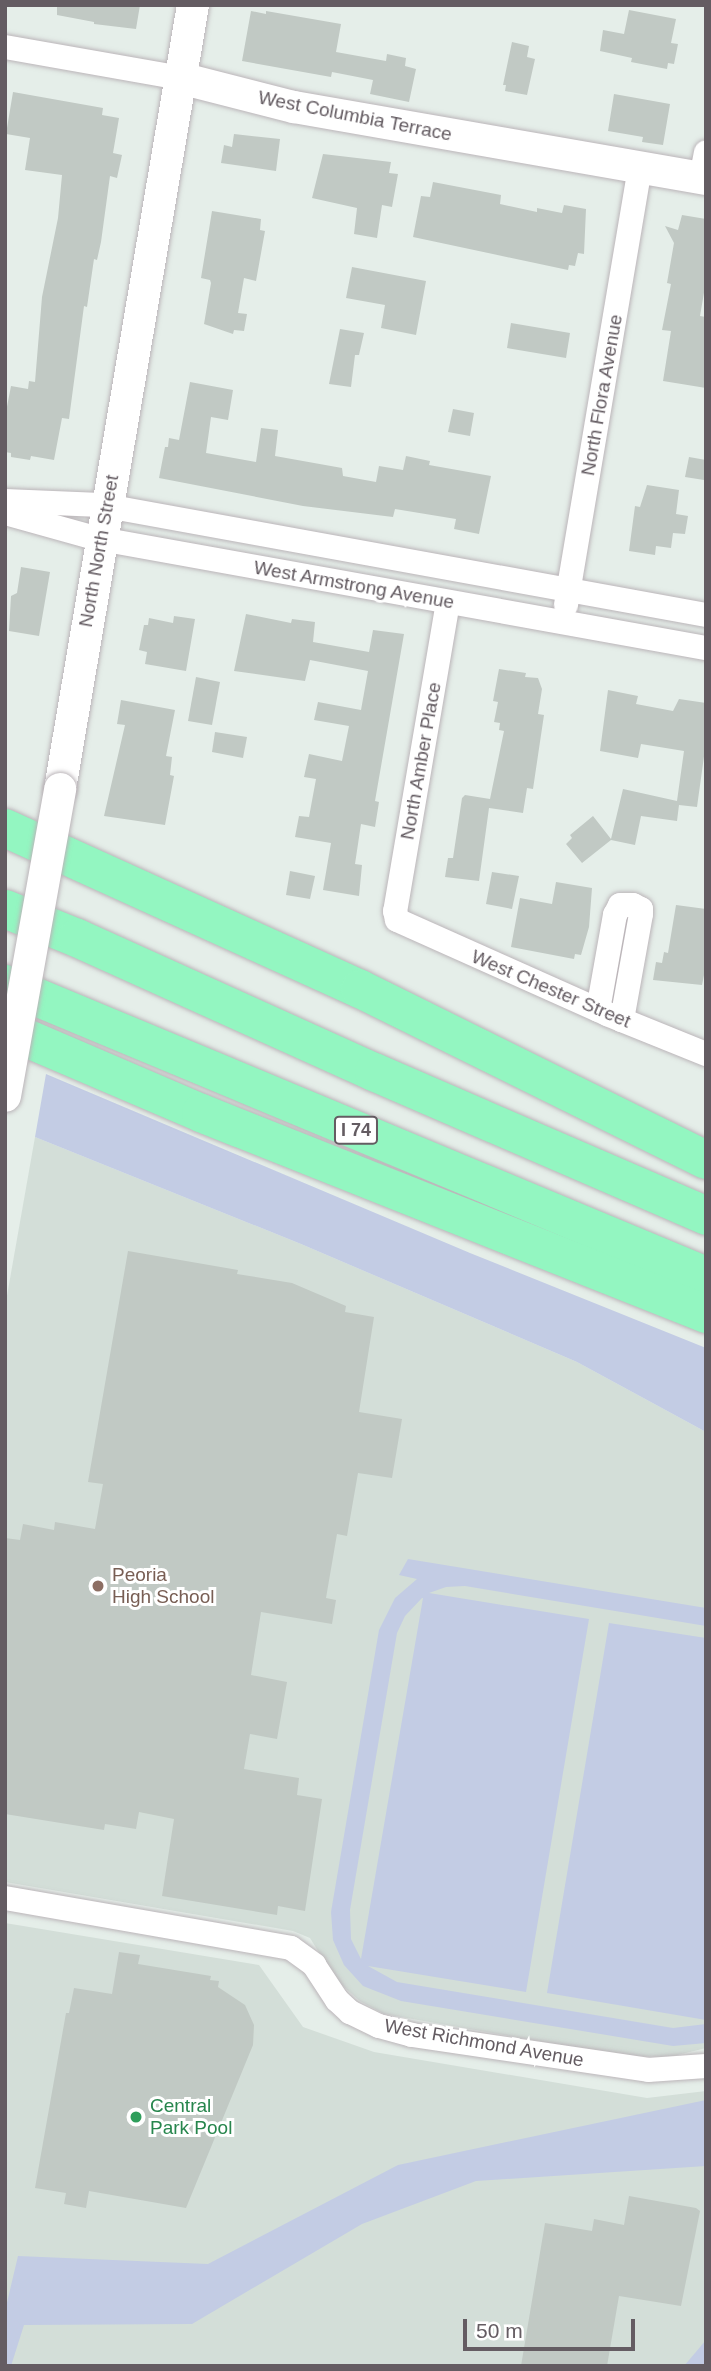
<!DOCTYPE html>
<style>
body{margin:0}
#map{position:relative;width:711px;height:2371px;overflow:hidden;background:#e5eee9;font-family:Arial,sans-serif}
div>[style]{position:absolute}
.education>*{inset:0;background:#d3ded8}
.green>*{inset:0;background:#c3cce4}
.building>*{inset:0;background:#c1c9c4}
.roads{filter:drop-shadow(0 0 2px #bbb5b9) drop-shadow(0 0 2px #bbb5b9)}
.minor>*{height:24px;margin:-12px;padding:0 12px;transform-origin:12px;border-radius:12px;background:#fff}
.tertiary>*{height:32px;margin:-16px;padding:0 16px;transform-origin:16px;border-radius:16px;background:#fff}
.motorway>*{height:38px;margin:-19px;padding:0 19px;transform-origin:19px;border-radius:19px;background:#93f6c1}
.bridges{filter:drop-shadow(0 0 2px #bbb5b9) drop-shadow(0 0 2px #bbb5b9)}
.tertiary-bridge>*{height:32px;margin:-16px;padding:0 16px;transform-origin:16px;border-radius:16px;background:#fff}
.dots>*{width:19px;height:19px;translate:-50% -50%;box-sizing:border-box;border:4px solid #fff;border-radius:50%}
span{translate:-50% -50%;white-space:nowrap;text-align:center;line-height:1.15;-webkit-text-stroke:6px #fff;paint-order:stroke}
.shield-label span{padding:2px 5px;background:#fff;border:2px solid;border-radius:5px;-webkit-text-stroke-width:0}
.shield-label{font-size:18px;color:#645c62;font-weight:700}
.street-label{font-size:19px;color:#645c62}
.education-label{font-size:19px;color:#785e54}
.left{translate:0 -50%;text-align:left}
.leisure-label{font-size:19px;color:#27864d}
.frame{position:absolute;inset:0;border:7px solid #645c62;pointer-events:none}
.scale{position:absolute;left:463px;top:2319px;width:172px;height:32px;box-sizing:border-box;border:4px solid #645c62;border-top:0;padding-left:9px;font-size:21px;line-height:24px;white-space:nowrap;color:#645c62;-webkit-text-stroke:5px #fff;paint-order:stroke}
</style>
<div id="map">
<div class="education">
<i style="clip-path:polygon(35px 1137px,301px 1244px,577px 1362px,706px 1432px,706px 2048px,669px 2057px,624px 2056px,384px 2014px,360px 2001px,336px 1980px,310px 1938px,293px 1931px,5px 1882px,5px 1307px)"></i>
<i style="clip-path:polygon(5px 1923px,259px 1965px,303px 2027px,374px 2052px,647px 2098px,706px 2091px,706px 2366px,5px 2366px)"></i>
</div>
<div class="green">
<i style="clip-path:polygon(46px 1074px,470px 1253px,706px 1348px,706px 1432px,577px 1362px,301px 1244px,35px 1137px)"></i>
<i style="clip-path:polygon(evenodd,408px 1559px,706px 1608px,706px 1626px,465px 1586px,446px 1587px,429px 1593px,589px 1619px,526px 1992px,368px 1966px,397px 1982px,673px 2028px,706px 2024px,706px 2043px,673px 2046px,401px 2001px,363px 1986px,344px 1965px,333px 1940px,331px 1912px,379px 1630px,395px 1598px,417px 1579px,399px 1575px,408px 1559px,422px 1598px,423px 1598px,361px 1959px,351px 1939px,350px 1910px,397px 1633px,405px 1616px,422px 1598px)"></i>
<i style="clip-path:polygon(609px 1623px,706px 1638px,706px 2020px,547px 1993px)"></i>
<i style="clip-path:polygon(706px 2100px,706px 2166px,476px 2181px,362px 2224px,192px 2324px,24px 2325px,11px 2366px,5px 2366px,5px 2311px,18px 2256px,208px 2264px,398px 2165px)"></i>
<i style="clip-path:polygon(706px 2340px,706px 2366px,684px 2366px)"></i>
</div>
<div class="building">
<i style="clip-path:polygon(57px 5px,140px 5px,136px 29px,94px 24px,94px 22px,57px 15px)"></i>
<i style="clip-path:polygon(629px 10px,676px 19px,671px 43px,678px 44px,674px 64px,668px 63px,667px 69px,631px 62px,632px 58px,600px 51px,603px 30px,624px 34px)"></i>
<i style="clip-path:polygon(251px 11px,266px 14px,266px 11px,341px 24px,336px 52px,386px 61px,387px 54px,406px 58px,405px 66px,416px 69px,409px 102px,370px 94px,373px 80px,332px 72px,331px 77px,242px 61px)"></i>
<i style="clip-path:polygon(512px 42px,529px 46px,527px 57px,535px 59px,527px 95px,505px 91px,506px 85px,503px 85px)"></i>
<i style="clip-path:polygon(13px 92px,103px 108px,102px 115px,119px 118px,113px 153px,122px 155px,117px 178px,110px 176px,101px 242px,97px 260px,94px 259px,87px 307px,84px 306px,69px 419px,62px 418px,54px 460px,31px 456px,30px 460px,11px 457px,11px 453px,5px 452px,5px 417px,11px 386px,28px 389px,29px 381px,35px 382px,42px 297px,58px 218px,62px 175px,25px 170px,30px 138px,6px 134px)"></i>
<i style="clip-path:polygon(614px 94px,670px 104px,663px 145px,642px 142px,643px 137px,608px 131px)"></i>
<i style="clip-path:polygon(234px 134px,280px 139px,276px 171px,221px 163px,224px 145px,232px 147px)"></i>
<i style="clip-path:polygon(323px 154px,391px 162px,389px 173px,398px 174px,392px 207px,382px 205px,377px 238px,354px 234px,357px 208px,312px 198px)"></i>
<i style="clip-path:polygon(433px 182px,501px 195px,500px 204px,537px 212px,537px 208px,562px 213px,564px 205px,586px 209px,584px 254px,578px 253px,575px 266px,569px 265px,568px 270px,413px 237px,421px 196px,430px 197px)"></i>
<i style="clip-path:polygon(212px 211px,261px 219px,260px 230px,265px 231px,256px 281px,244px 278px,238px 313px,247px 314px,244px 331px,234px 330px,233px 334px,204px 324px,211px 283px,210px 280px,201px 278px)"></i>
<i style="clip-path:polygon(682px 215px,706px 219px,706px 281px,700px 316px,706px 317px,706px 388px,663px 381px,671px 331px,662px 330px,671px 284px,667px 283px,674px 243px,665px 226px,678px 230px)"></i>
<i style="clip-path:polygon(352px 267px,426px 281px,416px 335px,381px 328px,385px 305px,346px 298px)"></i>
<i style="clip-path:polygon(511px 323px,570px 333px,566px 358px,507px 348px)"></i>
<i style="clip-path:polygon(340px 329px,364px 333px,359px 355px,355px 355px,351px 387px,329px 384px)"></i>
<i style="clip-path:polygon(190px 382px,233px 390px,228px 420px,211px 417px,206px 453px,256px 462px,261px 428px,278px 430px,275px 456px,342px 468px,343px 476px,376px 482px,379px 466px,403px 470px,406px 456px,430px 461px,429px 465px,491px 476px,479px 534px,454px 529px,456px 519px,395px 509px,393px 517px,303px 506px,159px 478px,165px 447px,168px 447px,169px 438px,179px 440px)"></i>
<i style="clip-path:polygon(453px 409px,474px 413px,470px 436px,448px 432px)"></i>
<i style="clip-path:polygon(689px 457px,706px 460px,704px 480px,685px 477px)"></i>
<i style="clip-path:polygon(647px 485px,679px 490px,676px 514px,688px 516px,685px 534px,673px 533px,671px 548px,656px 546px,655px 555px,629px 551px,635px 506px,640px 507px)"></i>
<i style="clip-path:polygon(21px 567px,50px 572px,39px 636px,9px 631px,11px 596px,17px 593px)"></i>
<i style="clip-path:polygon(246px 614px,291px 623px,292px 619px,315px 622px,313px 642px,369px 652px,373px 630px,404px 634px,375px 801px,379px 802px,375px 827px,361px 824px,355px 864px,362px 865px,359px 896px,323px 890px,331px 843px,295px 837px,299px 816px,309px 817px,316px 779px,304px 777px,309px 754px,342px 761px,349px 726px,314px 720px,318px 702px,361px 710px,368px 671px,310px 660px,305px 681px,234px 671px)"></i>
<i style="clip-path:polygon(174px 616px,195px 619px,186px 671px,145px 664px,147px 652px,139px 650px,144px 625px,148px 625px,149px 618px,173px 623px)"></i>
<i style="clip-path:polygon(499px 669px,526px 673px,525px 677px,538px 678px,542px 689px,538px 714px,544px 715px,533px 789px,527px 788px,523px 813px,489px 808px,479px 881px,445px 877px,448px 858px,453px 858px,462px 798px,465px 795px,490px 799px,504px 731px,499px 730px,500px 723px,494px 722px,498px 702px,493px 701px)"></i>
<i style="clip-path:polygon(196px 677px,220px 682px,212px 725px,188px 721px)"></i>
<i style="clip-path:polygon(608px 690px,638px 696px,636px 704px,673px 711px,679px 699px,706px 703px,706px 742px,697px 807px,679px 805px,677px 821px,641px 816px,635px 845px,611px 840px,582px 863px,566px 844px,572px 838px,570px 835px,593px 816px,611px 839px,623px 789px,677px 801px,684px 751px,641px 744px,638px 758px,600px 751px)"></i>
<i style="clip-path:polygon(121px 700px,175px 710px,166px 756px,172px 757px,170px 775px,174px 776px,165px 825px,104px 816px,125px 725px,117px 724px)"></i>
<i style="clip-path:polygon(215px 732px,247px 737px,243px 758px,212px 752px)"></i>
<i style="clip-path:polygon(290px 871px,315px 876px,310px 899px,286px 895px)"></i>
<i style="clip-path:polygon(492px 872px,519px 876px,512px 909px,486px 904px)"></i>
<i style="clip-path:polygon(556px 882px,592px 888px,589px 927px,581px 955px,575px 954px,574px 959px,511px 947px,520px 898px,552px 904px)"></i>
<i style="clip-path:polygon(676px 905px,706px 909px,706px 965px,702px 985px,653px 980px,656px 962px,662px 963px,664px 952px,668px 953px)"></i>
<i style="clip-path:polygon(128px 1251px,238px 1270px,237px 1274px,292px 1283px,346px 1306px,345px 1312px,374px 1317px,359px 1412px,402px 1419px,392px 1478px,358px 1473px,347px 1536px,337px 1534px,326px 1598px,336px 1600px,332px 1624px,261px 1612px,251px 1675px,287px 1682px,277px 1739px,250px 1734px,244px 1769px,299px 1778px,297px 1795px,322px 1799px,305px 1911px,278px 1906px,277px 1915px,162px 1896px,174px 1819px,139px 1812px,136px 1829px,105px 1824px,104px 1830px,5px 1814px,5px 1538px,20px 1540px,23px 1524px,54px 1530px,55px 1522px,95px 1529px,103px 1484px,88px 1482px)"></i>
<i style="clip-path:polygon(119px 1952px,140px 1955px,138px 1964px,211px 1976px,210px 1980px,219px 1981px,218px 1987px,245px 2005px,254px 2025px,253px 2045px,186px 2208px,89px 2191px,86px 2208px,64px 2204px,66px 2193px,35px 2188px,66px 2013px,69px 2013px,74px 1988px,112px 1994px)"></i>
<i style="clip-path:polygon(629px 2196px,696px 2208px,700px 2211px,681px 2306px,619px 2296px,607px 2366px,521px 2366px,545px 2223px,592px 2231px,594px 2219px,624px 2225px)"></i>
</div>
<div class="roads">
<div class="minor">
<i style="left:5px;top:47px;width:178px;rotate:10deg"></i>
<i style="left:701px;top:178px;width:26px;rotate:-79deg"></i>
<i style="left:5px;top:501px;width:96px;rotate:2.4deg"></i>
<i style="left:101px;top:505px;width:615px;rotate:10.3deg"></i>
<i style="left:5px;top:513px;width:93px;rotate:15.5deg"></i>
<i style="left:95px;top:538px;width:621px;rotate:10.21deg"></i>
<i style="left:448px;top:602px;width:314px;rotate:99.7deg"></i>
<i style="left:395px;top:911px;width:9px;rotate:77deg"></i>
<i style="left:397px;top:920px;width:230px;rotate:24.1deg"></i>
<i style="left:607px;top:1014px;width:107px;rotate:22deg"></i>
<i style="left:566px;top:605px;width:443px;rotate:-80.4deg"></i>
<i style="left:598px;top:1010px;width:97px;rotate:-79.9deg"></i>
<i style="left:615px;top:915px;width:11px;rotate:-63deg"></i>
<i style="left:620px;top:905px;width:13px"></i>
<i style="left:633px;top:905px;width:9px;rotate:27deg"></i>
<i style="left:641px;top:909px;width:5px;rotate:90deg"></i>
<i style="left:641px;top:914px;width:108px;rotate:100.2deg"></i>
<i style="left:5px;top:1898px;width:290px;rotate:9.9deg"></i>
<i style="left:291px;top:1948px;width:29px;rotate:36deg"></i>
<i style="left:314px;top:1965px;width:42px;rotate:56.7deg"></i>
<i style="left:337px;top:2000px;width:18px;rotate:43deg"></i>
<i style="left:350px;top:2012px;width:32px;rotate:26deg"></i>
<i style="left:379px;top:2026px;width:34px;rotate:15deg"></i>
<i style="left:412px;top:2035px;width:239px;rotate:8.4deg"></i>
<i style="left:648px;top:2070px;width:58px;rotate:-3.9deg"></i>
</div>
<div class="tertiary">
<i style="left:180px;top:78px;width:118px;rotate:14.3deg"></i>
<i style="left:294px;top:107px;width:418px;rotate:9.9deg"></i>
<i style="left:60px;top:789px;width:795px;rotate:-80.37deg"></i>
</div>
<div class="motorway">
<i style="left:5px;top:828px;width:390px;rotate:24.4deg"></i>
<i style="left:360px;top:989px;width:386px;rotate:26.3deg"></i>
<i style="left:5px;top:909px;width:78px;rotate:21.9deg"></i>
<i style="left:77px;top:938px;width:326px;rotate:24.3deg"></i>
<i style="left:374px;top:1072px;width:362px;rotate:23.4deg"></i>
<i style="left:5px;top:984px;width:759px;rotate:22.61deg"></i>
<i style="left:5px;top:1029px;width:213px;rotate:23.2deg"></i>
<i style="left:201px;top:1113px;width:544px;rotate:21.7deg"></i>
</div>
</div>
<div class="bridges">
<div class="tertiary-bridge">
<i style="left:5px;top:1096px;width:312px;rotate:-79.8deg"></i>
</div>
</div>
<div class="dots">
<i style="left:98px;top:1586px;background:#8d6e63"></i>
<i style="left:136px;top:2117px;background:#2e9e5b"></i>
</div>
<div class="shield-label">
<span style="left:356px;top:1130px">I 74</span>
</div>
<div class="street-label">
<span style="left:355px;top:116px;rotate:11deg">West Columbia Terrace</span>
<span style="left:602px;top:395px;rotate:-80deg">North Flora Avenue</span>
<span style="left:99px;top:551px;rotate:-80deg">North North Street</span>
<span style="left:354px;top:585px;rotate:10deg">West Armstrong Avenue</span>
<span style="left:421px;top:761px;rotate:-80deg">North Amber Place</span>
<span style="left:551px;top:989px;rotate:23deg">West Chester Street</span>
<span style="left:484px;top:2043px;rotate:10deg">West Richmond Avenue</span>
</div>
<div class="education-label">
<span class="left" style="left:112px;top:1586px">Peoria<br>High School</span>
</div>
<div class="leisure-label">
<span class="left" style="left:150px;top:2117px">Central<br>Park Pool</span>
</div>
<div class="frame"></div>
<div class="scale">50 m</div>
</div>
